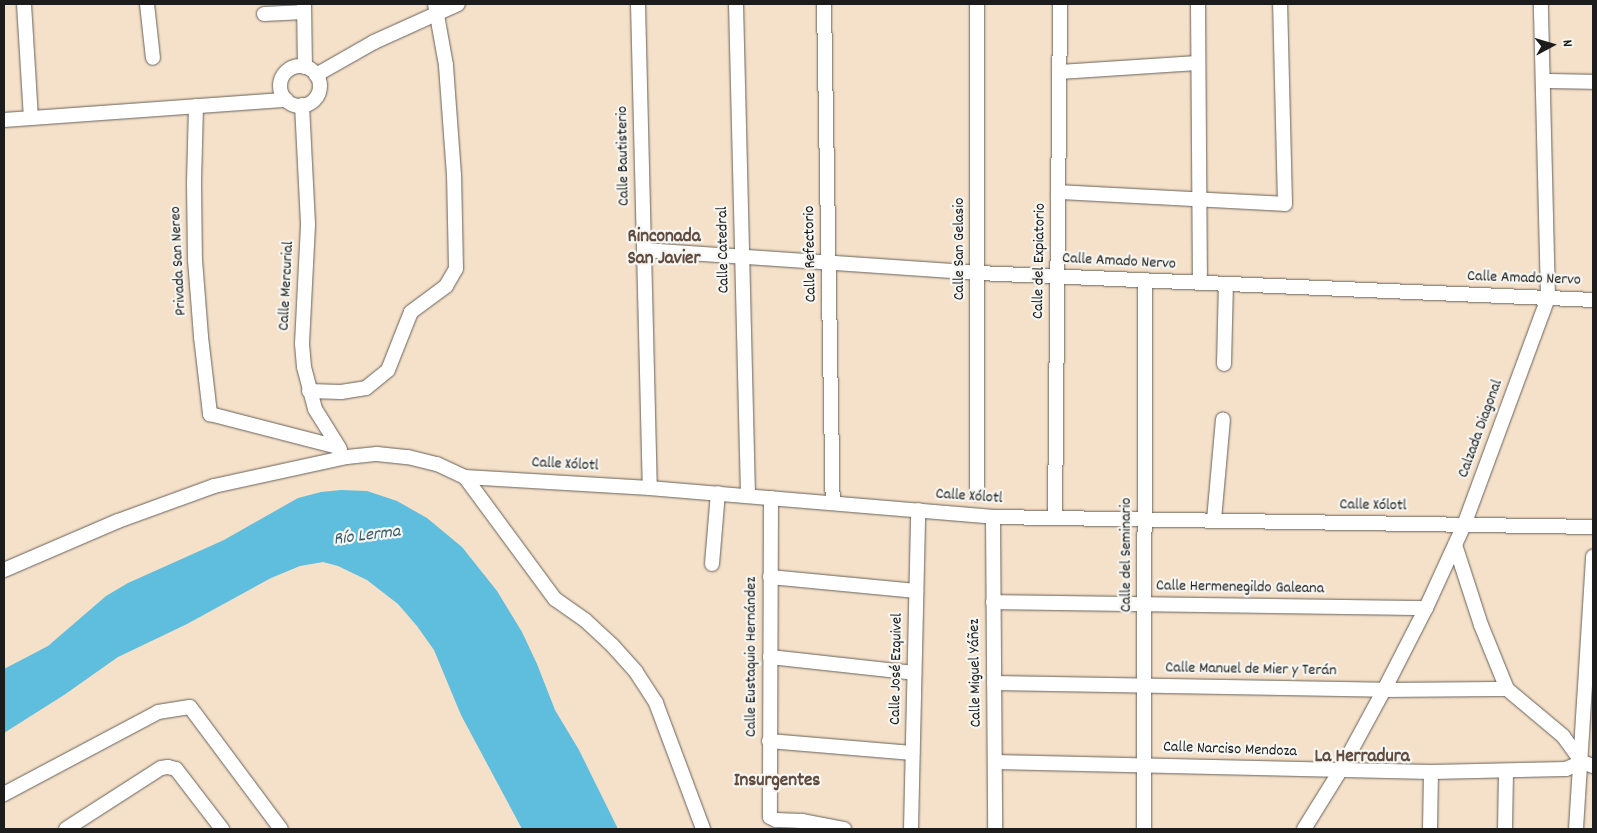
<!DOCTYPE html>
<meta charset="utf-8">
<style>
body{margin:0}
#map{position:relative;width:1597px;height:833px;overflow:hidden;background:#f5e0c9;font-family:Dekko,sans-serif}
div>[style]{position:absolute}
.water>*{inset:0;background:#5fbddd}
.roads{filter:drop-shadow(0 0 1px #686159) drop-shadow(0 0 1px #686159)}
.minor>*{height:14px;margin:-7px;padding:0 7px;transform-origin:7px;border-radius:7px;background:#fff}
.minor>.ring{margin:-7px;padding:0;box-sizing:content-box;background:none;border:14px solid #fff;border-radius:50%}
span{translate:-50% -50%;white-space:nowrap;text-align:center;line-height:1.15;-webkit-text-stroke:4.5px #f6f6f2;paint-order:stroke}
.street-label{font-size:16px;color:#1c1c1c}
.water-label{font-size:18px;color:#375c69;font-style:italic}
.quarter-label{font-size:19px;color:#614c3f;font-weight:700}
.frame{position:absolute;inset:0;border:5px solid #1c1c1c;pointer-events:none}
.north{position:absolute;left:1527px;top:20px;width:50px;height:50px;-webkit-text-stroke:4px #f6f6f2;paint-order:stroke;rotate:84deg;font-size:14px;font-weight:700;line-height:20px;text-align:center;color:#1c1c1c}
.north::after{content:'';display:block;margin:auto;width:18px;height:22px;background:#1c1c1c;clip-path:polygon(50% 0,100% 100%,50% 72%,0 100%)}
</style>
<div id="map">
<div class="water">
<i style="clip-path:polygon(341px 490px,367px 491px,397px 501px,427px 518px,462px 547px,497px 591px,522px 632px,537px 664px,555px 710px,579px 750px,618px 829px,522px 829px,461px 715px,434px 650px,417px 626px,398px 604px,367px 580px,338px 566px,323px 562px,300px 566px,271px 578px,187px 624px,118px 657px,64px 695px,4px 733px,4px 669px,48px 646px,106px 596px,128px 583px,224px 540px,298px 498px,321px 492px)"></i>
</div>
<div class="roads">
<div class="minor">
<i style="left:24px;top:4px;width:114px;rotate:86.5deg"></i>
<i style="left:147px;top:4px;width:54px;rotate:83.7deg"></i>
<i style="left:304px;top:4px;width:63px;rotate:89.1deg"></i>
<i style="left:638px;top:4px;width:484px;rotate:88.6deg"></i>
<i style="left:736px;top:4px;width:492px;rotate:88.6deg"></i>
<i style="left:824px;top:4px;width:499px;rotate:89deg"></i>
<i style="left:977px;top:4px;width:490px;rotate:90deg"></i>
<i style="left:1198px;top:4px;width:279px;rotate:89.6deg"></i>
<i style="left:264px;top:14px;width:40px;rotate:-2.9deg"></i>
<i class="ring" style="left:280px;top:66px;width:26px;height:26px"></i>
<i style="left:1059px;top:72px;width:139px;rotate:-3.7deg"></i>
<i style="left:316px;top:75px;width:67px;rotate:-29.6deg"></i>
<i style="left:374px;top:42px;width:92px;rotate:-24.3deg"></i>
<i style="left:1543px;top:81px;width:50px;rotate:1.1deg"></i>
<i style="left:302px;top:105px;width:120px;rotate:87.1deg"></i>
<i style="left:308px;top:225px;width:119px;rotate:92.9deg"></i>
<i style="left:302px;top:344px;width:23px;rotate:85deg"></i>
<i style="left:304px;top:367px;width:43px;rotate:75.3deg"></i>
<i style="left:315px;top:409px;width:47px;rotate:58deg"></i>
<i style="left:196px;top:106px;width:77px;rotate:91.5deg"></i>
<i style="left:194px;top:183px;width:77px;rotate:89.3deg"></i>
<i style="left:195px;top:260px;width:77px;rotate:85.5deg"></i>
<i style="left:201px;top:337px;width:78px;rotate:83.3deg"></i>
<i style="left:210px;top:414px;width:132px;rotate:14.5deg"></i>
<i style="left:4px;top:120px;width:283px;rotate:-4.1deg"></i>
<i style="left:1058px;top:192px;width:227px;rotate:3deg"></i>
<i style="left:1285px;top:204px;width:200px;rotate:-91.4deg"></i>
<i style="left:644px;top:250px;width:335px;rotate:3.9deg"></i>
<i style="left:978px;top:273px;width:616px;rotate:2.51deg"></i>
<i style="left:1224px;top:364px;width:80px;rotate:-88.6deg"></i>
<i style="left:309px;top:391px;width:32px;rotate:2deg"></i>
<i style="left:341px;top:392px;width:25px;rotate:-9deg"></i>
<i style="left:366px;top:388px;width:28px;rotate:-39deg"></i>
<i style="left:388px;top:370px;width:62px;rotate:-68.4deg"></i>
<i style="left:411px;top:312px;width:44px;rotate:-36.6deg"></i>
<i style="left:446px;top:286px;width:20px;rotate:-60deg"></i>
<i style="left:456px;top:269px;width:94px;rotate:-91.2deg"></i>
<i style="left:454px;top:175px;width:110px;rotate:-94.2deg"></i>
<i style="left:446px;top:65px;width:62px;rotate:-100.2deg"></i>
<i style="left:465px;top:477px;width:152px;rotate:53.6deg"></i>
<i style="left:555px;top:599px;width:37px;rotate:35deg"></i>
<i style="left:585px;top:620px;width:37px;rotate:43deg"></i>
<i style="left:612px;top:645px;width:36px;rotate:48deg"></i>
<i style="left:636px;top:672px;width:37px;rotate:57deg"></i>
<i style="left:656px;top:703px;width:134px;rotate:69.5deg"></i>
<i style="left:771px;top:498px;width:319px;rotate:90.2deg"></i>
<i style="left:770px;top:817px;width:7px;rotate:27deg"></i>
<i style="left:776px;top:820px;width:26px;rotate:2deg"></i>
<i style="left:802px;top:821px;width:43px;rotate:10.8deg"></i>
<i style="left:993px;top:517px;width:312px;rotate:89.6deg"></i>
<i style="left:1055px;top:518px;width:514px;rotate:-89.44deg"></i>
<i style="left:1214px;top:520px;width:101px;rotate:-84.9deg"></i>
<i style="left:1455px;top:545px;width:84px;rotate:72deg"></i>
<i style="left:1481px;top:625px;width:69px;rotate:67.9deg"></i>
<i style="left:1507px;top:689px;width:73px;rotate:40deg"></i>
<i style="left:1563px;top:736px;width:32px;rotate:54deg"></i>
<i style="left:1582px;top:762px;width:12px;rotate:20deg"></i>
<i style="left:712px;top:564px;width:71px;rotate:-85.2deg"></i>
<i style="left:4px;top:570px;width:124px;rotate:-23.3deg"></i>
<i style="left:118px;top:521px;width:102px;rotate:-20deg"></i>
<i style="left:214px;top:486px;width:136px;rotate:-12.3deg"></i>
<i style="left:347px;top:457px;width:30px;rotate:-6deg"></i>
<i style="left:377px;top:454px;width:31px;rotate:6deg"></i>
<i style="left:408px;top:457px;width:30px;rotate:14deg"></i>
<i style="left:437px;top:464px;width:31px;rotate:25deg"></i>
<i style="left:465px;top:477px;width:185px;rotate:3.4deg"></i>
<i style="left:650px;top:488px;width:344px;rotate:4.8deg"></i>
<i style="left:993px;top:517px;width:600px;rotate:0.95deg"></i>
<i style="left:770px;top:577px;width:147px;rotate:5.5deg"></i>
<i style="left:993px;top:602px;width:433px;rotate:0.8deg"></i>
<i style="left:770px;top:657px;width:145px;rotate:6.3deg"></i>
<i style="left:994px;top:683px;width:390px;rotate:1deg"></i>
<i style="left:1384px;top:690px;width:123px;rotate:-0.5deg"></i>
<i style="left:769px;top:741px;width:144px;rotate:4.8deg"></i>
<i style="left:995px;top:762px;width:436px;rotate:1.3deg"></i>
<i style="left:1431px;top:772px;width:135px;rotate:-1.3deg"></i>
<i style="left:1566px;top:769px;width:17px;rotate:-24deg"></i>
<i style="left:4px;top:794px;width:174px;rotate:-28deg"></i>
<i style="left:158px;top:712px;width:32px;rotate:-9deg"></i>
<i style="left:190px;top:707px;width:152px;rotate:53.3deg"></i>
<i style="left:66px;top:829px;width:113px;rotate:-32.7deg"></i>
<i style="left:161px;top:768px;width:7px;rotate:-8deg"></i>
<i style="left:168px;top:767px;width:8px;rotate:14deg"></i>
<i style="left:176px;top:769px;width:76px;rotate:52.5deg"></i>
<i style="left:911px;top:829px;width:319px;rotate:-88.7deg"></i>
<i style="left:1144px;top:829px;width:548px;rotate:-89.9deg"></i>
<i style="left:1304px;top:829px;width:68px;rotate:-58.2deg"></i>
<i style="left:1340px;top:771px;width:92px;rotate:-61.5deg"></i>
<i style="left:1384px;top:690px;width:92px;rotate:-62.9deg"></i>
<i style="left:1426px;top:608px;width:91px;rotate:-65.4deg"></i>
<i style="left:1464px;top:525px;width:242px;rotate:-69.7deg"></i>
<i style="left:1548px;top:298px;width:294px;rotate:-91.4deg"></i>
<i style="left:1430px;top:829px;width:57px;rotate:-89deg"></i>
<i style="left:1505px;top:829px;width:58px;rotate:-89deg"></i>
<i style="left:1576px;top:829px;width:273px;rotate:-86.4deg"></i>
</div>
</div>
<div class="street-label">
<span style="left:624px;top:156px;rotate:-91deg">Calle Bautisterio</span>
<span style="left:960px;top:249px;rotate:-90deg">Calle San Gelasio</span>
<span style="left:724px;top:250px;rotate:-91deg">Calle Catedral</span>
<span style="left:811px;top:254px;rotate:-91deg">Calle Refectorio</span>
<span style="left:179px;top:261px;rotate:-93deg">Privada San Nereo</span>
<span style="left:1040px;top:261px;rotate:-89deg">Calle del Expiatorio</span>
<span style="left:1119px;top:262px;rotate:3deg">Calle Amado Nervo</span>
<span style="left:1524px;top:279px;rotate:2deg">Calle Amado Nervo</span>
<span style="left:287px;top:286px;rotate:-87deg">Calle Mercurial</span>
<span style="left:1481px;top:429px;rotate:-70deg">Calzada Diagonal</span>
<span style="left:565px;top:465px;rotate:3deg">Calle Xólotl</span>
<span style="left:969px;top:497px;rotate:4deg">Calle Xólotl</span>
<span style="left:1373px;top:506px;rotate:1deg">Calle Xólotl</span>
<span style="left:1127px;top:555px;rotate:-90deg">Calle del Seminario</span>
<span style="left:1240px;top:588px;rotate:1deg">Calle Hermenegildo Galeana</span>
<span style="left:752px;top:657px;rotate:-90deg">Calle Eustaquio Hernández</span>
<span style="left:897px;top:669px;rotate:-89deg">Calle José Ezquivel</span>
<span style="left:1251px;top:670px;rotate:1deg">Calle Manuel de Mier y Terán</span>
<span style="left:976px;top:673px;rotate:-91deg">Calle Miguel Yáñez</span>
<span style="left:1230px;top:750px;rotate:2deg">Calle Narciso Mendoza</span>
</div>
<div class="water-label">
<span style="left:367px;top:537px;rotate:-7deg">Río Lerma</span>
</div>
<div class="quarter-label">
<span style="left:664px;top:249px">Rinconada<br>San Javier</span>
<span style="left:1362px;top:758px">La Herradura</span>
<span style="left:777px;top:782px">Insurgentes</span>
</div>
<div class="frame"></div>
<div class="north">N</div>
</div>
